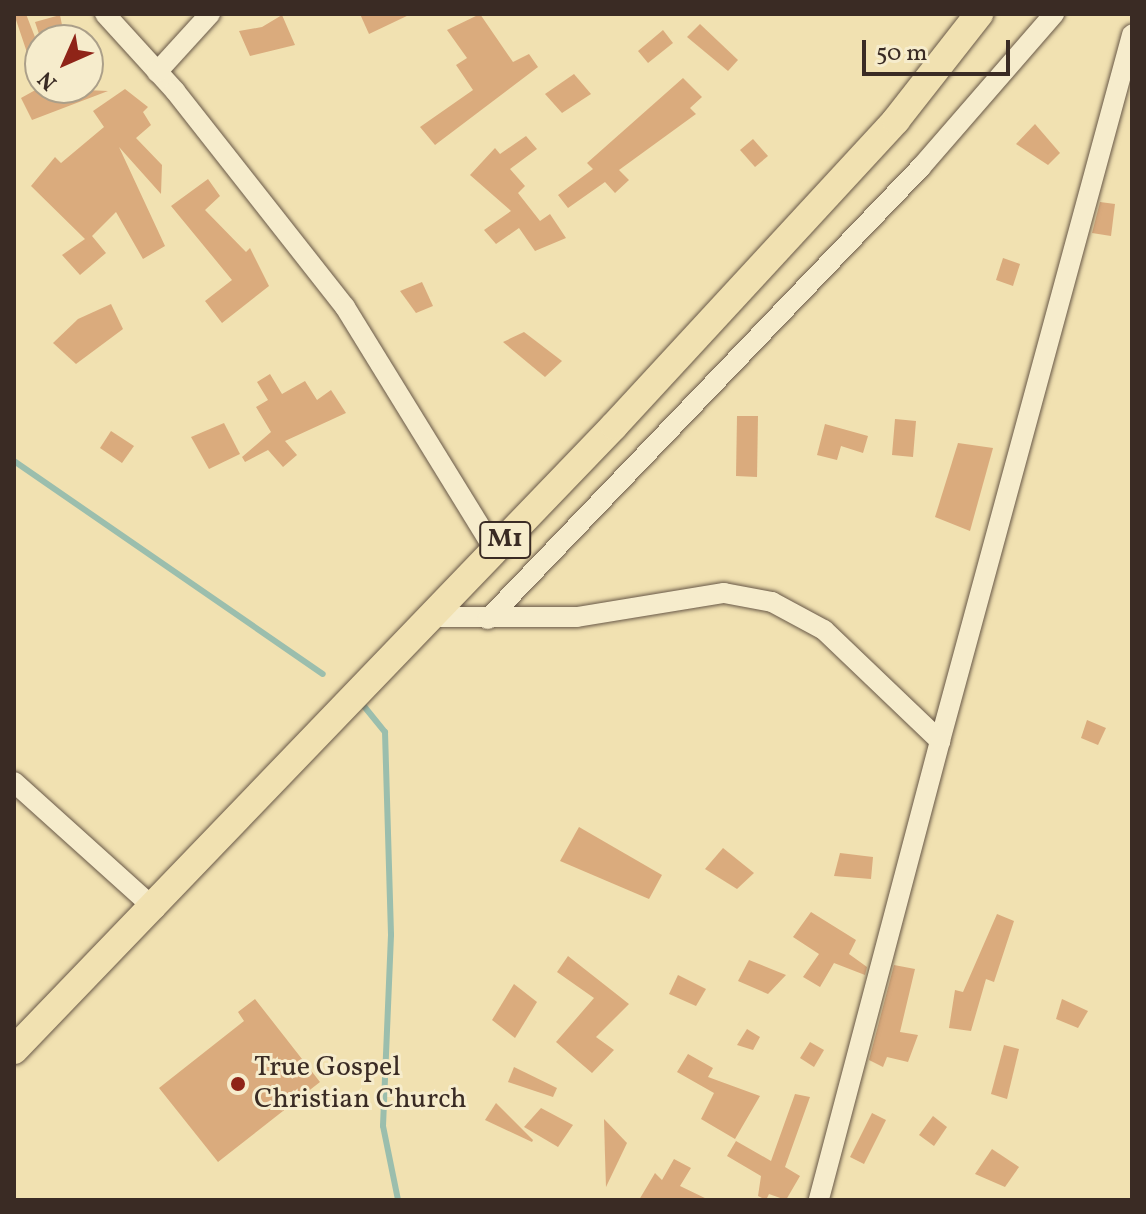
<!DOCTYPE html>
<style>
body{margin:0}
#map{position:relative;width:1146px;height:1214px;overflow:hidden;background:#f1e1b1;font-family:Vollkorn,serif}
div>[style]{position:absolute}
.stream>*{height:6px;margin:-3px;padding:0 3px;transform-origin:3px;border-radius:3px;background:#9bbead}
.building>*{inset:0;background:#daab7d}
.roads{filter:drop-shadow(0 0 2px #685847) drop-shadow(0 0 2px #685847)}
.minor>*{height:20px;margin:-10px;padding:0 10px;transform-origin:10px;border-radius:10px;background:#f6eccc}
.highway>*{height:28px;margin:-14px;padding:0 14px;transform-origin:14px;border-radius:14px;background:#f1e1b1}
.dots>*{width:22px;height:22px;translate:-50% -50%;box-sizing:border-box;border:4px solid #f6eccc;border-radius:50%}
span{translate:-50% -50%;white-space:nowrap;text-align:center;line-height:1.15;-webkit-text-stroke:6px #f6eccc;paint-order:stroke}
.shield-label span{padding:2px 6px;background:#f6eccc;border:2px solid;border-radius:6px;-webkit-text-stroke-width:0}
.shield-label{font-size:26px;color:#3a2b24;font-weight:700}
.poi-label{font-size:28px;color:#3a2b24}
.left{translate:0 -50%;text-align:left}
.frame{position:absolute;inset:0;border:16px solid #3a2b24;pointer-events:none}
.north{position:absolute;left:24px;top:24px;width:80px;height:80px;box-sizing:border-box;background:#f6eccc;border:2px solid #ab9f89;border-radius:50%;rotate:225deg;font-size:22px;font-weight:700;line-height:32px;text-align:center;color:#3a2b24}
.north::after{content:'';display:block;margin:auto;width:28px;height:36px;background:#8f2418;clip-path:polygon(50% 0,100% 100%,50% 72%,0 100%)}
.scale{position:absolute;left:862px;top:40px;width:148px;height:36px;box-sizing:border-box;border:4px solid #3a2b24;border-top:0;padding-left:10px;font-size:24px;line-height:28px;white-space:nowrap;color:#3a2b24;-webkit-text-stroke:6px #f6eccc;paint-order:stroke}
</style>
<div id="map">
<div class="stream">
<i style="left:14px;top:461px;width:375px;rotate:34.6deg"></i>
<i style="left:363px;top:705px;width:35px;rotate:51deg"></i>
<i style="left:385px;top:732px;width:203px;rotate:88.3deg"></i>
<i style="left:391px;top:935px;width:191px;rotate:92.4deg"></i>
<i style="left:383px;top:1126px;width:76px;rotate:78.5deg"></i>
</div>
<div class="building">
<i style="clip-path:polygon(14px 14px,26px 14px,40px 50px,40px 88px,108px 91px,32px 120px,21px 98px,39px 88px)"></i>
<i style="clip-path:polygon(360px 14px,411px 14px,369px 34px)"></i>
<i style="clip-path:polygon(480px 14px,513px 62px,529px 54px,538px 67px,435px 145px,420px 127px,473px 90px,456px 65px,467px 58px,447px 30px)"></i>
<i style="clip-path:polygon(60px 15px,65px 40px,41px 40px,35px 22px)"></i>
<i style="clip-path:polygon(282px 15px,295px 45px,250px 56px,239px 31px,262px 27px)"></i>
<i style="clip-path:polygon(700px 24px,738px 60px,728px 71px,687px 37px)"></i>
<i style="clip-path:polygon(663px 30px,673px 43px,648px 63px,638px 51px)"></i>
<i style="clip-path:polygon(574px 74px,591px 94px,562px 113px,545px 94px)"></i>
<i style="clip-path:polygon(683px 78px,702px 97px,690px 108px,696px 114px,619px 170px,629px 180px,615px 193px,605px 182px,568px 208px,558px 195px,593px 169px,587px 163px)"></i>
<i style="clip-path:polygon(125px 89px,148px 107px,143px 112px,151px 125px,136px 138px,162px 165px,161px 194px,119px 147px,165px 246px,143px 259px,116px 212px,92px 236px,106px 253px,80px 275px,62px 255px,85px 239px,31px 186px,55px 157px,61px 163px,104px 127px,93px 111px)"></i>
<i style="clip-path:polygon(1035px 124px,1060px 153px,1048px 165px,1016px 144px)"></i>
<i style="clip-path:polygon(526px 136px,537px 149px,510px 169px,525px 186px,518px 193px,540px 221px,550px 214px,566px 238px,535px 251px,519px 228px,496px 244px,484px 230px,511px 211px,470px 175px,495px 148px,500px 154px)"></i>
<i style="clip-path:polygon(753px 139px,768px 156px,755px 167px,740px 150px)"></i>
<i style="clip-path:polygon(208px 179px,220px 196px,205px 210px,246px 252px,250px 248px,269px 286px,222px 323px,205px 301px,232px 280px,171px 206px)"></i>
<i style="clip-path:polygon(1100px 202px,1115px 204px,1111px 236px,1092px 233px)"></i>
<i style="clip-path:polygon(1003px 258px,1020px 264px,1013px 286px,996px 280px)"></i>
<i style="clip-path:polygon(422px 282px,433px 306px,416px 313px,400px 291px)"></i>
<i style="clip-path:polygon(111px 304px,123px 329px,76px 364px,53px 343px,78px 319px)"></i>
<i style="clip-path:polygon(524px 332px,562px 361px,545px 377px,503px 342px)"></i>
<i style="clip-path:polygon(270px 374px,282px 394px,305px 381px,317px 400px,331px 390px,346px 413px,285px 441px,297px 455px,283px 467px,268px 450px,245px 462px,242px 457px,271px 432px,256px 407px,268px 400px,257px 382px)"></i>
<i style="clip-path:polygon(737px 416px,758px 416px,757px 477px,736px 476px)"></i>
<i style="clip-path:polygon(895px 419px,916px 421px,913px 457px,892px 455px)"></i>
<i style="clip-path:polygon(224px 423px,240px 454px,209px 469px,191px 437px)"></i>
<i style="clip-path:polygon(825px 424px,868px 436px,863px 453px,841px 446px,837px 460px,817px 455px)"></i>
<i style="clip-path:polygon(111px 431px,134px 446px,122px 463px,100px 448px)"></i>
<i style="clip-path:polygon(958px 443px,993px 448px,970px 531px,935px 517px)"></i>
<i style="clip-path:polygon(1087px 720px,1106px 728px,1098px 745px,1081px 738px)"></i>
<i style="clip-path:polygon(579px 827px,662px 875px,649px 899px,560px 861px)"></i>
<i style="clip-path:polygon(723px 848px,754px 873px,737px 889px,705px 869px)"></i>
<i style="clip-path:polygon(840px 853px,873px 857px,871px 879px,834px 876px)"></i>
<i style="clip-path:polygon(811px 912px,856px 940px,849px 954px,867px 967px,865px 975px,834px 963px,820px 987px,803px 977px,819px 954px,793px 937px)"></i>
<i style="clip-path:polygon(997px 914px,1014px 921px,994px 982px,986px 979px,971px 1031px,949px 1028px,955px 990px,963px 992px)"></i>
<i style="clip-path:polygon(568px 956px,629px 1004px,596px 1037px,614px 1050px,592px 1073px,556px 1042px,594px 998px,557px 972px)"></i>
<i style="clip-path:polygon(749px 960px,786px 975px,768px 994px,738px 981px)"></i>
<i style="clip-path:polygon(894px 965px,915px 969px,900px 1032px,918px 1035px,908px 1062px,887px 1057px,883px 1067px,869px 1060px)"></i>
<i style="clip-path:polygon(678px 975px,706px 989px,696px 1006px,669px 994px)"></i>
<i style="clip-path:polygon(514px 984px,537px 1002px,515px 1038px,492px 1020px)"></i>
<i style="clip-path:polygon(255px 999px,320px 1082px,218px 1162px,159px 1088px,244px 1021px,238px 1012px)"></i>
<i style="clip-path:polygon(1062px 999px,1088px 1011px,1078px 1028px,1056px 1019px)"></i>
<i style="clip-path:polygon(747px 1029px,760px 1037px,753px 1050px,737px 1045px)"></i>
<i style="clip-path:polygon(810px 1042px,824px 1050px,814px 1067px,800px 1058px)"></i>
<i style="clip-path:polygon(1004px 1045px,1019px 1049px,1007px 1099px,991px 1094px)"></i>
<i style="clip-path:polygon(688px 1054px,713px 1068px,708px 1077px,760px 1096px,735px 1139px,701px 1119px,714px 1093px,677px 1072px)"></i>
<i style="clip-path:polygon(514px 1067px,557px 1088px,553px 1097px,508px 1082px)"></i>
<i style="clip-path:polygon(795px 1094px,810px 1097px,785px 1167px,800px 1176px,786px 1200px,769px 1194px,766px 1200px,758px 1196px,761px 1176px,727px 1156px,736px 1141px,771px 1161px)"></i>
<i style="clip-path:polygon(496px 1103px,533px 1140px,532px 1142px,485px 1120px)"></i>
<i style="clip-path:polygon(541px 1108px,573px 1125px,558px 1147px,524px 1127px)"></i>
<i style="clip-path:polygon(872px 1113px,886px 1120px,864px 1164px,850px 1157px)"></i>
<i style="clip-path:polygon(933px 1116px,947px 1127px,934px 1146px,919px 1135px)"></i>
<i style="clip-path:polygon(604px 1119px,627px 1143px,606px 1187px,605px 1156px)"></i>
<i style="clip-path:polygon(992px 1149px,1019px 1167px,1005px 1187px,975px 1174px)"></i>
<i style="clip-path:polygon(674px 1159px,691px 1168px,680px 1186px,709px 1200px,639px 1200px,655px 1173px,662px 1180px)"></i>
</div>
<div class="roads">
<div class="minor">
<i style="left:105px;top:14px;width:104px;rotate:47.7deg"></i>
<i style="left:175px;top:91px;width:275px;rotate:51.8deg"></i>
<i style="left:345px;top:307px;width:286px;rotate:58.4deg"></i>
<i style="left:157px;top:72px;width:79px;rotate:-47.6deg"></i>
<i style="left:429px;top:617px;width:148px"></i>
<i style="left:577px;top:617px;width:149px;rotate:-9.3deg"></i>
<i style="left:724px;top:593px;width:49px;rotate:10.6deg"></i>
<i style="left:772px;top:602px;width:59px;rotate:28.3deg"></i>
<i style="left:824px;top:630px;width:161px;rotate:43.7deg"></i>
<i style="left:940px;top:741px;width:475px;rotate:104.8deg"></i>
<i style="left:488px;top:619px;width:626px;rotate:-46.23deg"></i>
<i style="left:921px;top:167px;width:203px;rotate:-49deg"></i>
<i style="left:940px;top:741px;width:732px;rotate:-74.79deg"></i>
<i style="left:14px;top:782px;width:190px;rotate:42deg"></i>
</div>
<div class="highway">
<i style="left:14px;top:1050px;width:866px;rotate:-46.12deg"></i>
<i style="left:614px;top:426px;width:416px;rotate:-47.3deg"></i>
<i style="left:896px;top:120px;width:135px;rotate:-51.9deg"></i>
</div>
</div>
<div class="dots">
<i style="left:238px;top:1084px;background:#8f2418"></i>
</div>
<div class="shield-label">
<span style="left:505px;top:540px">M1</span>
</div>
<div class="poi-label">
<span class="left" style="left:254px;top:1084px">True Gospel<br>Christian Church</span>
</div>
<div class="frame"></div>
<div class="north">N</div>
<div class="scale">50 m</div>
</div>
